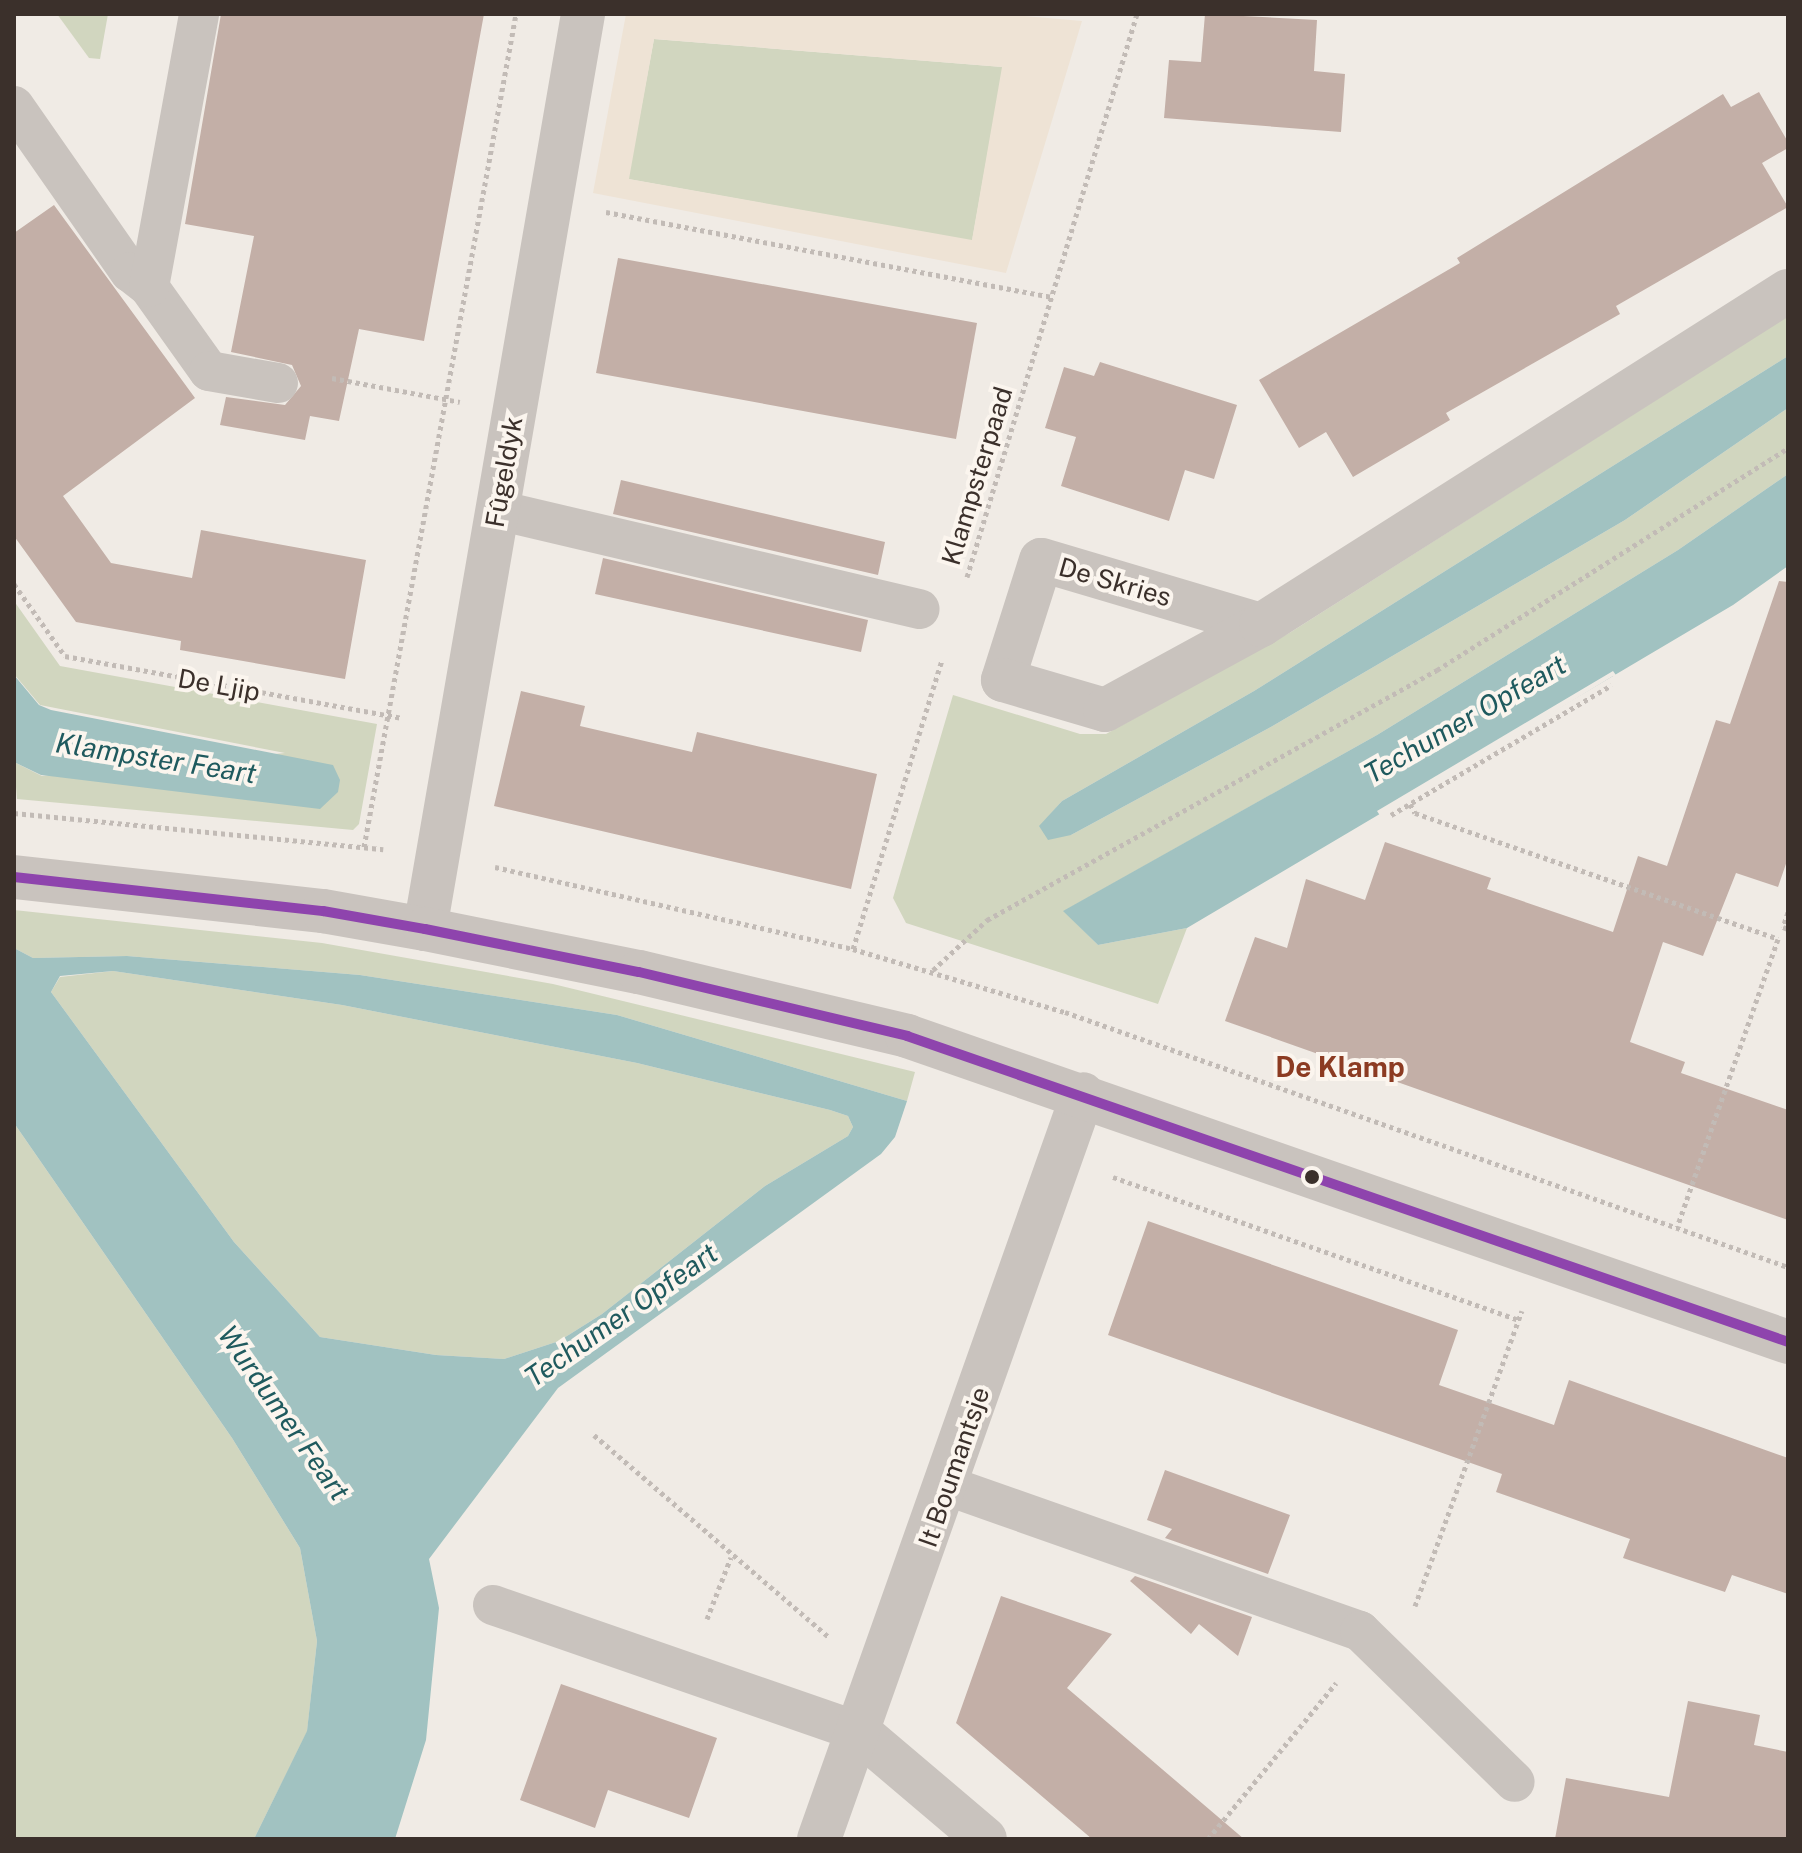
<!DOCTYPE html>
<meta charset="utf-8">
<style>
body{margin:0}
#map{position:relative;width:1802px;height:1853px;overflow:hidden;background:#f0ebe5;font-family:"Public Sans",sans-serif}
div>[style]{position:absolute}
.green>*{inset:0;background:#d1d6bf}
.plaza>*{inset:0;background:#eee3d5}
.water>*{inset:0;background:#a1c2c1}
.pier>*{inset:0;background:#f0ebe5}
.building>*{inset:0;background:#c3afa7}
.path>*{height:5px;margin-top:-2.5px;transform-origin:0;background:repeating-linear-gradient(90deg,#c2bbb6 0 4px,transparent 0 8px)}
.service>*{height:40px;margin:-20px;padding:0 20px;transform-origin:20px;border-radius:20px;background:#c9c3be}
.minor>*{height:44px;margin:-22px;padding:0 22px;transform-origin:22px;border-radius:22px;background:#c9c3be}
.tertiary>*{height:44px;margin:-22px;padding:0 22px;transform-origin:22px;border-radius:22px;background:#c9c3be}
.bus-1>*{height:10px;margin:-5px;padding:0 5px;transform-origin:5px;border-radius:5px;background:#8e44ad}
.dots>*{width:22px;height:22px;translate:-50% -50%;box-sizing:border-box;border:4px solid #fbf5ee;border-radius:50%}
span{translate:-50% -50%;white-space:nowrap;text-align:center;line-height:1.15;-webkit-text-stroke:8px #fbf5ee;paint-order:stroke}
.street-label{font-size:26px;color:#3b302b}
.water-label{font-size:28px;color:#1f5a5e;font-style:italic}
.neighbourhood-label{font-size:28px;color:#8c3b22;font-weight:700}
.frame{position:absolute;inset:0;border:16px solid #3b302b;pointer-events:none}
</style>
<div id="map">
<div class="green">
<i style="clip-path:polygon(57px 14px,108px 14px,100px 59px,89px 58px)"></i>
<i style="clip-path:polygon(654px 39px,1003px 67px,972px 241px,628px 179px)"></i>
<i style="clip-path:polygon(1788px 316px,1788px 356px,1254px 691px,1062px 801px,1040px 826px,1071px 835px,1269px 728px,1625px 520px,1788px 408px,1788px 474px,1678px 550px,1377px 735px,1064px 911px,1098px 945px,1187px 928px,1158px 1004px,906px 923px,893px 898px,953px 695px,1080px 734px,1106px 734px,1291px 632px)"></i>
<i style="clip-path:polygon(14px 601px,60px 666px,377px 724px,359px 824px,353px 830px,17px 799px,14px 762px,42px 776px,285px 753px,40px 705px,14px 674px)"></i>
<i style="clip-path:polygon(14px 910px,322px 943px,553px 984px,915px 1072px,907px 1101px,617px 1015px,360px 975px,127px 956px,33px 958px,14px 948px)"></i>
<i style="clip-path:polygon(113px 971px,342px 1005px,637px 1063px,830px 1110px,848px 1116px,853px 1127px,848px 1136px,765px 1186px,602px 1314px,559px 1341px,504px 1359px,436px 1355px,320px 1337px,234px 1242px,51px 992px,60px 977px)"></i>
<i style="clip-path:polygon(14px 1123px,232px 1438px,300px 1548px,317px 1641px,307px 1732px,254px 1839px,14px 1839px)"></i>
</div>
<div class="plaza">
<i style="clip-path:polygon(evenodd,626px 14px,1000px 14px,1082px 21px,1006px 273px,593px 193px,626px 14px,654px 39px,1002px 67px,972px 240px,629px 179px,654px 39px)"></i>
</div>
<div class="water">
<i style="clip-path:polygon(1788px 356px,1788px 408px,1625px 520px,1269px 728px,1071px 835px,1048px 840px,1039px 826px,1062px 801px,1254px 691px)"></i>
<i style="clip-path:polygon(1788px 474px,1788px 566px,1733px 605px,1187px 928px,1098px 945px,1063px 911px,1377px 735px,1678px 550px)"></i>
<i style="clip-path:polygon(14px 675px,39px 705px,51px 710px,333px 765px,340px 780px,338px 792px,320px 809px,41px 775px,14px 762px)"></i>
<i style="clip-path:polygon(evenodd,14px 948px,33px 958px,127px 956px,360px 975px,617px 1015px,907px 1101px,895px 1137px,881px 1154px,558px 1388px,429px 1559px,439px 1608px,426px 1740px,395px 1839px,254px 1839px,307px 1731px,317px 1641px,300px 1548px,232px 1438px,14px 1123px,14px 948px,113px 971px,342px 1005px,637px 1063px,830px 1110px,848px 1116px,853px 1127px,848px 1136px,765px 1186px,602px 1314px,559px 1341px,504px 1359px,436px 1355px,320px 1337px,234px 1242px,51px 992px,60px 976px,113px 971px)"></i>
</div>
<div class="pier">
<i style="clip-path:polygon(1613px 671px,1618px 678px,1613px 676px,1381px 817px,1377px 811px)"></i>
</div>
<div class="building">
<i style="clip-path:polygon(221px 14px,484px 14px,424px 341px,359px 329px,339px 421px,310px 416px,305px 440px,220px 425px,226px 397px,285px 405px,301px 386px,292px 365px,231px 352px,254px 236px,185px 224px)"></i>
<i style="clip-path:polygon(1205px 14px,1317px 20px,1314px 71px,1345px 74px,1341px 132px,1164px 118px,1169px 60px,1201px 62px)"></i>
<i style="clip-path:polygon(1759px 92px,1788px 142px,1788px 148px,1762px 163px,1788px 207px,1616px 306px,1620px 314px,1446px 413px,1450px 420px,1353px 477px,1326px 432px,1299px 448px,1259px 380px,1460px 263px,1457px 258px,1723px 94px,1731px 107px)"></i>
<i style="clip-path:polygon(54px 205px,195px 398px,63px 496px,111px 563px,192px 578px,201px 530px,366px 560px,345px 679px,180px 650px,181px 641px,76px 622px,14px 536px,14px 233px)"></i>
<i style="clip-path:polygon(618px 258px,977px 323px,956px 439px,596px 373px)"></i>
<i style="clip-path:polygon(1100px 362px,1237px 405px,1214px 479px,1185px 470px,1169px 521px,1061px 486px,1076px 437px,1045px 428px,1064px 367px,1094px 376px)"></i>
<i style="clip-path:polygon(621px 480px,885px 542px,878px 575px,613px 514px)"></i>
<i style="clip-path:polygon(603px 558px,868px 620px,861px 652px,595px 594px)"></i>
<i style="clip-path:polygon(1779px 581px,1788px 582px,1788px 858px,1778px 887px,1736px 873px,1703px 956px,1663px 942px,1630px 1042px,1685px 1062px,1681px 1073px,1788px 1110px,1788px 1220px,1225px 1021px,1255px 937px,1287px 948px,1306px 879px,1365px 900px,1385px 842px,1491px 878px,1487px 889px,1613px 932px,1638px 856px,1667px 866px,1716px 720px,1730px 724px)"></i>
<i style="clip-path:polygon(521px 691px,585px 706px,580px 726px,692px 752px,697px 732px,877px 774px,851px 889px,494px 806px)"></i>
<i style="clip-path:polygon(1148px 1221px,1458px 1330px,1439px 1385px,1554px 1425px,1569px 1380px,1788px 1458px,1788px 1594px,1732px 1575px,1725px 1592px,1623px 1558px,1630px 1539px,1496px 1492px,1502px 1474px,1108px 1335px)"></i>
<i style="clip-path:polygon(1165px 1470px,1290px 1515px,1268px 1574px,1165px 1538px,1172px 1529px,1147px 1520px)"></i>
<i style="clip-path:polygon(1135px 1576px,1252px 1617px,1238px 1656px,1199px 1624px,1191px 1634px,1130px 1581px)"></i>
<i style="clip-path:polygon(1001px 1596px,1112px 1634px,1067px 1688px,1244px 1839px,1092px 1839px,956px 1723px)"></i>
<i style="clip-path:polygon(561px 1684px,717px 1738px,689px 1818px,608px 1790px,595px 1828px,520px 1800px)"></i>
<i style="clip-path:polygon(1688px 1701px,1760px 1715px,1754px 1745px,1788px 1752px,1788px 1839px,1555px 1839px,1566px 1778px,1669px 1797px)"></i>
</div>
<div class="path">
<i style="left:606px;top:212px;width:454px;rotate:10.8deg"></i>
<i style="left:332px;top:378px;width:130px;rotate:10.6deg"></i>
<i style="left:967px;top:577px;width:588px;rotate:-73.2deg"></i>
<i style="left:14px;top:584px;width:88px;rotate:54.7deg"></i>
<i style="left:65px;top:656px;width:343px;rotate:10.4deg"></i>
<i style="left:1410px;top:804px;width:10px;rotate:61deg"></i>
<i style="left:1415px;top:813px;width:384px;rotate:19.1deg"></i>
<i style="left:1778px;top:939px;width:305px;rotate:109.3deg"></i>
<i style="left:14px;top:813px;width:371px;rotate:5.6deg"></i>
<i style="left:1391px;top:815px;width:256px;rotate:-30.5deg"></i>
<i style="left:364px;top:847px;width:847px;rotate:-79.66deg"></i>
<i style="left:495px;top:867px;width:367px;rotate:12.9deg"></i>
<i style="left:853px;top:949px;width:221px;rotate:16.6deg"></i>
<i style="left:1065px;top:1012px;width:767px;rotate:19.43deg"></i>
<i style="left:1788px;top:912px;width:16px;rotate:108deg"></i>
<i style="left:1783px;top:927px;width:5px;rotate:22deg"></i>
<i style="left:853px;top:949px;width:303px;rotate:-72.9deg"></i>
<i style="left:933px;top:970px;width:74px;rotate:-42.8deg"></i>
<i style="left:987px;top:920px;width:515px;rotate:-29.05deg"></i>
<i style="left:1437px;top:670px;width:415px;rotate:-32.3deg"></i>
<i style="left:1113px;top:1177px;width:430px;rotate:19.4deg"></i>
<i style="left:594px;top:1435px;width:311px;rotate:40.7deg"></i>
<i style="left:1415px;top:1606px;width:314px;rotate:-70.1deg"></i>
<i style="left:707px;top:1619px;width:66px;rotate:-68.8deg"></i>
<i style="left:1208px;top:1839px;width:202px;rotate:-50.6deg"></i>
</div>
<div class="service">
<i style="left:14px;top:106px;width:203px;rotate:55.1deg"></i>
<i style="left:130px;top:272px;width:24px;rotate:38deg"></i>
<i style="left:149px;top:287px;width:103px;rotate:54.5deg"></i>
<i style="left:209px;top:371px;width:70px;rotate:9.9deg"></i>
<i style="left:149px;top:287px;width:278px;rotate:-79.6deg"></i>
<i style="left:497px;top:510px;width:434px;rotate:13.2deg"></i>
<i style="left:948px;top:1486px;width:437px;rotate:19.4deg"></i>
<i style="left:1360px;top:1631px;width:216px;rotate:44.3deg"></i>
<i style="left:493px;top:1605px;width:387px;rotate:19.1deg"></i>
</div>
<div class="minor">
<i style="left:1261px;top:625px;width:229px;rotate:-163.5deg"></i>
<i style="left:1041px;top:560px;width:126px;rotate:107.6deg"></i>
<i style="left:1003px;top:680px;width:106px;rotate:16.4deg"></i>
<i style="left:1105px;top:710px;width:178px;rotate:-28.6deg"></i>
<i style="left:1261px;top:625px;width:624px;rotate:-32.37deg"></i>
<i style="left:425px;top:929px;width:929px;rotate:-80.2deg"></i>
<i style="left:859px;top:1732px;width:165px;rotate:40.3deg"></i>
<i style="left:819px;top:1839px;width:790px;rotate:-70.49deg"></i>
</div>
<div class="tertiary">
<i style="left:14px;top:877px;width:311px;rotate:6.3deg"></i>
<i style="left:323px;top:911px;width:104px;rotate:10deg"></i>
<i style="left:425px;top:929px;width:218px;rotate:11.4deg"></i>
<i style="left:639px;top:972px;width:276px;rotate:13.4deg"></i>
<i style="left:907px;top:1036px;width:933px;rotate:19.15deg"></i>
</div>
<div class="bus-1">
<i style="left:14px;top:877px;width:311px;rotate:6.3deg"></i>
<i style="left:323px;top:911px;width:104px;rotate:10deg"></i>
<i style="left:425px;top:929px;width:218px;rotate:11.4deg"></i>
<i style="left:639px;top:972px;width:276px;rotate:13.4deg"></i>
<i style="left:907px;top:1036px;width:933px;rotate:19.15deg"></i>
</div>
<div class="dots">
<i style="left:1312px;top:1177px;background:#3b302b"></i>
</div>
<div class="street-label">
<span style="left:504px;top:472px;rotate:-80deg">Fûgeldyk</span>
<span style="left:977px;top:476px;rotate:-73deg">Klampsterpaad</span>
<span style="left:1115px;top:582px;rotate:16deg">De Skries</span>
<span style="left:219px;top:685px;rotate:10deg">De Ljip</span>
<span style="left:954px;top:1467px;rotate:-71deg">It Boumantsje</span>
</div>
<div class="water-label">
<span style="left:1465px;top:719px;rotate:-30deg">Techumer Opfeart</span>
<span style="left:156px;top:758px;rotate:9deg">Klampster Feart</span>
<span style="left:621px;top:1315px;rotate:-35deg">Techumer Opfeart</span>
<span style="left:284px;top:1413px;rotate:55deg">Wurdumer Feart</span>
</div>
<div class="neighbourhood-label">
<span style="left:1340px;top:1067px">De Klamp</span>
</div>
<div class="frame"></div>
</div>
